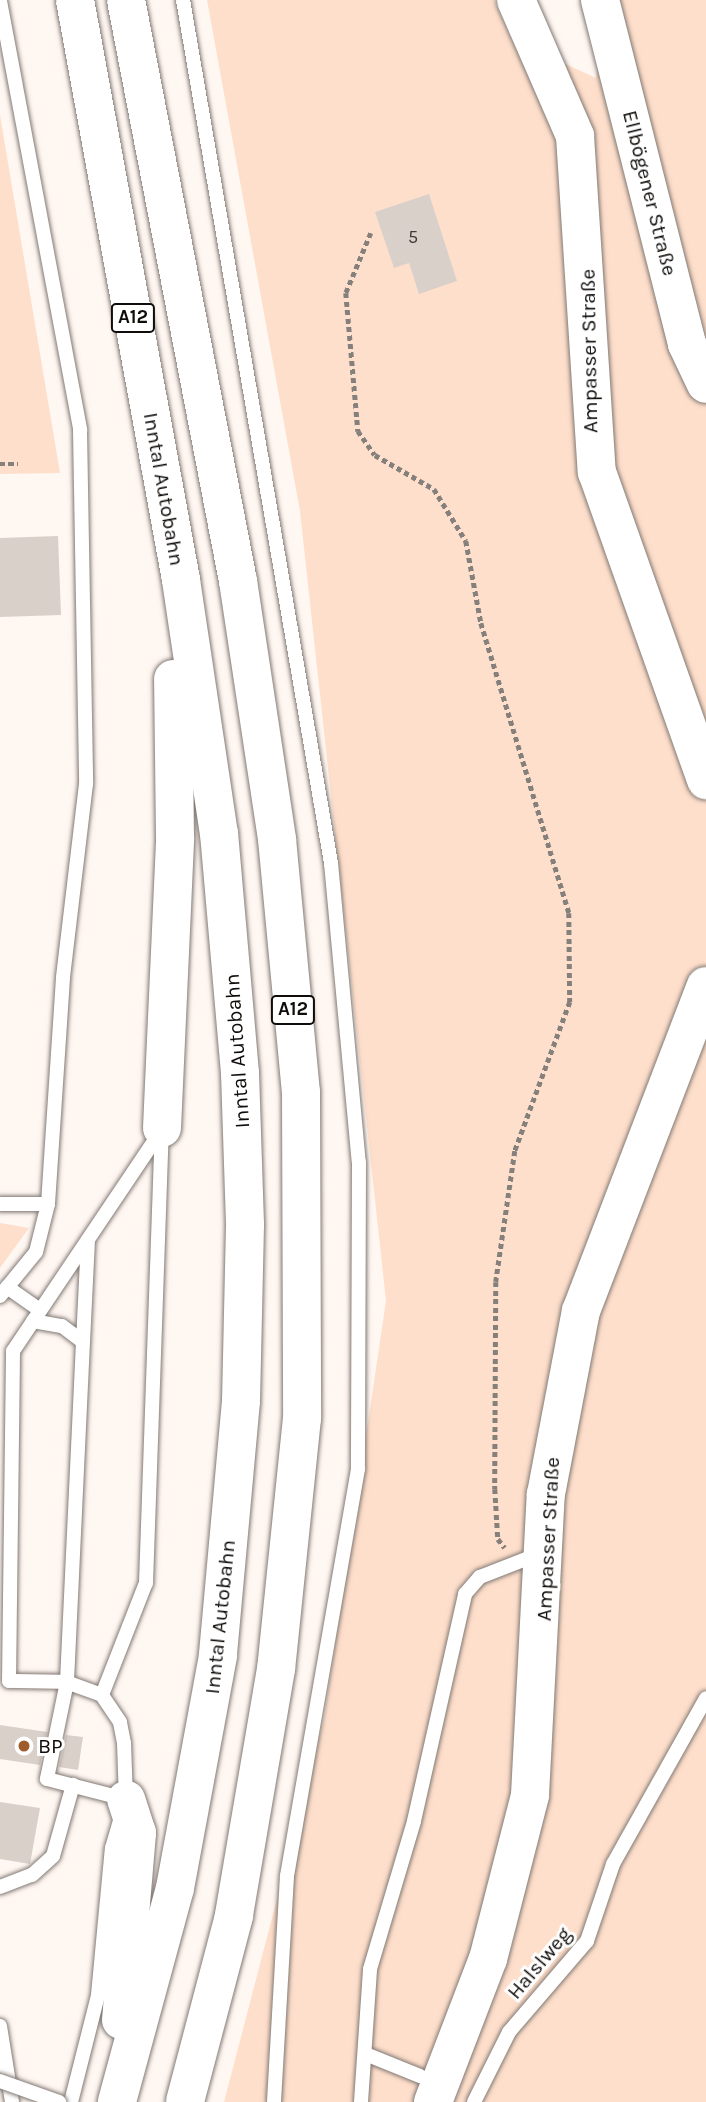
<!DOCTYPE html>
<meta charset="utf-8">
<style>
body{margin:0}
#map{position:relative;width:706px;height:2102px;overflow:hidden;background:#fff7f2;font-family:Karla,sans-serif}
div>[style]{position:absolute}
.green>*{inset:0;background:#fedfcb}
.building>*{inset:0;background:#dad0ca}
.path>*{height:4.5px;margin-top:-2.25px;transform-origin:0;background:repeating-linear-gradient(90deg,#85807c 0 5px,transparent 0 8.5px)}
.roads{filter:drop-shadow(0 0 2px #827974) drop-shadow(0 0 2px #827974)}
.lane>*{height:14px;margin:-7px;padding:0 7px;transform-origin:7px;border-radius:7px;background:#fff}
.secondary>*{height:38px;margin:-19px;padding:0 19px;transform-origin:19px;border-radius:19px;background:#fff}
.highway>*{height:38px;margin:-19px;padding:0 19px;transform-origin:19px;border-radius:19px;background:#fff}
.bridges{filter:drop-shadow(0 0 2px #827974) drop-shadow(0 0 2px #827974)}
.lane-bridge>*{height:14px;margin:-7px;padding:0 7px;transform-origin:7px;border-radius:7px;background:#fff}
.dots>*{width:19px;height:19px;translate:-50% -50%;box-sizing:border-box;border:4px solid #fff;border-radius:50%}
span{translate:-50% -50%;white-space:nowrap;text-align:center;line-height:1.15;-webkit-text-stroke:6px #fff;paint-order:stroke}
.number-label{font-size:18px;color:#423d3a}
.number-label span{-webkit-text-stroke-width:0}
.shield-label span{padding:2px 5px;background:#fff;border:2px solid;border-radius:5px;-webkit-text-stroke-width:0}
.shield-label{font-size:19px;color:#0f0c0a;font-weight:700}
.street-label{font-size:21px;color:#0f0c0a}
.poi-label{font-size:21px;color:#0f0c0a}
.left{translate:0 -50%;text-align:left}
</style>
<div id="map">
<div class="green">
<i style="clip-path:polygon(207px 0,494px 0,511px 39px,596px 78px,603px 0,706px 0,706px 2102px,224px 2102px,324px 1719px,386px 1301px,300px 511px)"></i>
<i style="clip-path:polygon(0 115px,60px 473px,0 474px)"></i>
<i style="clip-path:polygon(0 1223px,29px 1228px,0 1268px)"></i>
</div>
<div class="building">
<i style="clip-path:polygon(429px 194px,457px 281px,419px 294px,409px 263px,394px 268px,375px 212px)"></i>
<i style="clip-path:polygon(58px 536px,61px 615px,0 617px,0 538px)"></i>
<i style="clip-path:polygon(0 1725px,47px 1732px,40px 1765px,0 1759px)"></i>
<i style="clip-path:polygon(66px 1735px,83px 1737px,78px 1770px,59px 1767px)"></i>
<i style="clip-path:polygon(0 1802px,40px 1808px,30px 1864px,0 1859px)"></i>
</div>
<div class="path">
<i style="left:371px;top:233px;width:65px;rotate:112.6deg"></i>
<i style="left:346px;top:293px;width:139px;rotate:85deg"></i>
<i style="left:358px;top:431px;width:29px;rotate:55deg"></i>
<i style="left:375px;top:455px;width:68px;rotate:30deg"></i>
<i style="left:434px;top:489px;width:61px;rotate:58.4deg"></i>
<i style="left:466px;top:541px;width:83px;rotate:79.6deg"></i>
<i style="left:481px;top:623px;width:303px;rotate:73.1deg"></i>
<i style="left:569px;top:913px;width:89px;rotate:89.4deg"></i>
<i style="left:570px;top:1002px;width:159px;rotate:110.3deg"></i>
<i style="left:515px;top:1151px;width:132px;rotate:98.3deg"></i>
<i style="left:496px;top:1282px;width:207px;rotate:90.3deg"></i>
<i style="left:495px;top:1489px;width:50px;rotate:86.6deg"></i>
<i style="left:498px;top:1539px;width:11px;rotate:52deg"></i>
<i style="left:0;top:464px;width:18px"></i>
</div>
<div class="roads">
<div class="lane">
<i style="left:183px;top:0;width:876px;rotate:80.27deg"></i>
<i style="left:331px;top:863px;width:300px;rotate:84.7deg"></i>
<i style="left:359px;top:1162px;width:307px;rotate:90.2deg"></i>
<i style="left:358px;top:1469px;width:413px;rotate:99.9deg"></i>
<i style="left:287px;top:1876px;width:226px;rotate:93.3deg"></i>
<i style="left:0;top:1px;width:436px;rotate:79.4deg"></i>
<i style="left:80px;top:430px;width:354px;rotate:89deg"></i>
<i style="left:86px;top:784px;width:195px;rotate:96.8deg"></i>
<i style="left:63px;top:978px;width:226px;rotate:93.8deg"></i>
<i style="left:48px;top:1204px;width:49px;rotate:104deg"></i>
<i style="left:36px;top:1252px;width:57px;rotate:129.3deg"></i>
<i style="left:0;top:1204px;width:48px"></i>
<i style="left:7px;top:1287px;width:40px;rotate:34.9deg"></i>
<i style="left:33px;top:1321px;width:29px;rotate:10deg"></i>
<i style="left:62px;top:1326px;width:26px;rotate:37deg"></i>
<i style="left:83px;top:1342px;width:340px;rotate:92.7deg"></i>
<i style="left:67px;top:1682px;width:99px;rotate:101.7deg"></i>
<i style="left:47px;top:1779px;width:81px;rotate:14.4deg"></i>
<i style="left:83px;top:1342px;width:102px;rotate:-87.2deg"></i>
<i style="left:102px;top:1695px;width:120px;rotate:-68.6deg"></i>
<i style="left:146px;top:1583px;width:454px;rotate:-88deg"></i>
<i style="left:0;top:1887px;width:34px;rotate:-21deg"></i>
<i style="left:32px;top:1875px;width:28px;rotate:-42deg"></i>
<i style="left:53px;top:1856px;width:74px;rotate:-74.3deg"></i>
<i style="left:0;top:2026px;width:77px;rotate:81deg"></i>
<i style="left:368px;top:2055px;width:56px;rotate:22deg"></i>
<i style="left:71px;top:2102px;width:110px;rotate:-75.8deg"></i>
<i style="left:98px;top:1995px;width:148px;rotate:-84.6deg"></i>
<i style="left:112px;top:1848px;width:50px;rotate:-73.7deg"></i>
<i style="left:126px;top:1800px;width:57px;rotate:-92deg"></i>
<i style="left:124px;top:1743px;width:21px;rotate:-101deg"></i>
<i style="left:120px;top:1722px;width:32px;rotate:-124deg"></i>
<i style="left:102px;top:1695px;width:37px;rotate:-160deg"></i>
<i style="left:67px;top:1682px;width:58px;rotate:-179deg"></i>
<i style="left:9px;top:1681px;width:330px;rotate:-89.3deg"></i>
<i style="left:13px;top:1351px;width:267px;rotate:-56.1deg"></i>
<i style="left:361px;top:2102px;width:133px;rotate:-86.1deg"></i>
<i style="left:370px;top:1969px;width:154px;rotate:-73.4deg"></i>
<i style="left:414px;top:1821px;width:233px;rotate:-77.3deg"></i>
<i style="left:465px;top:1594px;width:23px;rotate:-49deg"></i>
<i style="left:480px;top:1577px;width:63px;rotate:-21.3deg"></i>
<i style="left:474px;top:2102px;width:78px;rotate:-63.4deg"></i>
<i style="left:509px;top:2032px;width:120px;rotate:-49.4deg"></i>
<i style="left:587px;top:1941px;width:81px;rotate:-71.3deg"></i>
<i style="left:613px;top:1864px;width:190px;rotate:-60.7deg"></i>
</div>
<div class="secondary">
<i style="left:516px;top:0;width:148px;rotate:66.5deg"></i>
<i style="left:575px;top:136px;width:337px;rotate:86.3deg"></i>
<i style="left:597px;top:472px;width:327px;rotate:70.5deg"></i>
<i style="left:600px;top:0;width:355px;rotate:75.8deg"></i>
<i style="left:687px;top:344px;width:44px;rotate:64.6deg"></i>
<i style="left:433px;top:2102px;width:153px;rotate:-69deg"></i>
<i style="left:488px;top:1959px;width:169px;rotate:-75.6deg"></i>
<i style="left:530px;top:1795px;width:301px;rotate:-87deg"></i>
<i style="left:546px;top:1494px;width:186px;rotate:-79.2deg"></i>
<i style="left:581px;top:1311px;width:348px;rotate:-69deg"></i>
</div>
<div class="highway">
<i style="left:75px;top:0;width:590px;rotate:79.64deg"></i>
<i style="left:181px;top:580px;width:256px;rotate:81.5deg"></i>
<i style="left:219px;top:833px;width:241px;rotate:85deg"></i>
<i style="left:240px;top:1073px;width:152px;rotate:88.1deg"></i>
<i style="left:245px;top:1225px;width:176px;rotate:91.3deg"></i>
<i style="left:241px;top:1401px;width:256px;rotate:95.2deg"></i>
<i style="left:218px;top:1656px;width:236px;rotate:100.5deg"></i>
<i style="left:175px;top:1888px;width:222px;rotate:105.2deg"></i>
<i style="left:126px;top:0;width:592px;rotate:79.09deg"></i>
<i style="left:238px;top:581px;width:261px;rotate:81.4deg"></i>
<i style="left:277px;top:839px;width:254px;rotate:84.6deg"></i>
<i style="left:301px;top:1092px;width:326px;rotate:89.8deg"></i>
<i style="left:302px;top:1418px;width:252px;rotate:95.9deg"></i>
<i style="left:276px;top:1669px;width:251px;rotate:99.7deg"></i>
<i style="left:234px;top:1916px;width:192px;rotate:104.8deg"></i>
<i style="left:162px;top:1128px;width:291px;rotate:-87.4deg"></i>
<i style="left:175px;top:837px;width:158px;rotate:-90.7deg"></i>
<i style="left:121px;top:2020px;width:188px;rotate:-85.1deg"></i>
<i style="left:137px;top:1833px;width:35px;rotate:-108deg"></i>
</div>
</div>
<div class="bridges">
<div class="lane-bridge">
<i style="left:0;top:2081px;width:63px;rotate:19.6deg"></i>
</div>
</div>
<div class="dots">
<i style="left:24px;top:1746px;background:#9e5c2a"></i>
</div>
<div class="number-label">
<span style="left:413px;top:237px">5</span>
</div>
<div class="shield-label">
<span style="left:133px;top:318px">A12</span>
<span style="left:293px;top:1010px">A12</span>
</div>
<div class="street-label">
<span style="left:650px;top:193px;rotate:76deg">Ellbögener Straße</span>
<span style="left:589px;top:351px;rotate:-91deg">Ampasser Straße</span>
<span style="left:164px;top:489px;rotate:80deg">Inntal Autobahn</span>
<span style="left:237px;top:1051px;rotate:-94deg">Inntal Autobahn</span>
<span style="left:548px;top:1539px;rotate:-87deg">Ampasser Straße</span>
<span style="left:220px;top:1617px;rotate:-84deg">Inntal Autobahn</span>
<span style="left:539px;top:1963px;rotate:-50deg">Halslweg</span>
</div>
<div class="poi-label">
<span class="left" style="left:38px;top:1746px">BP</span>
</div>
</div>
